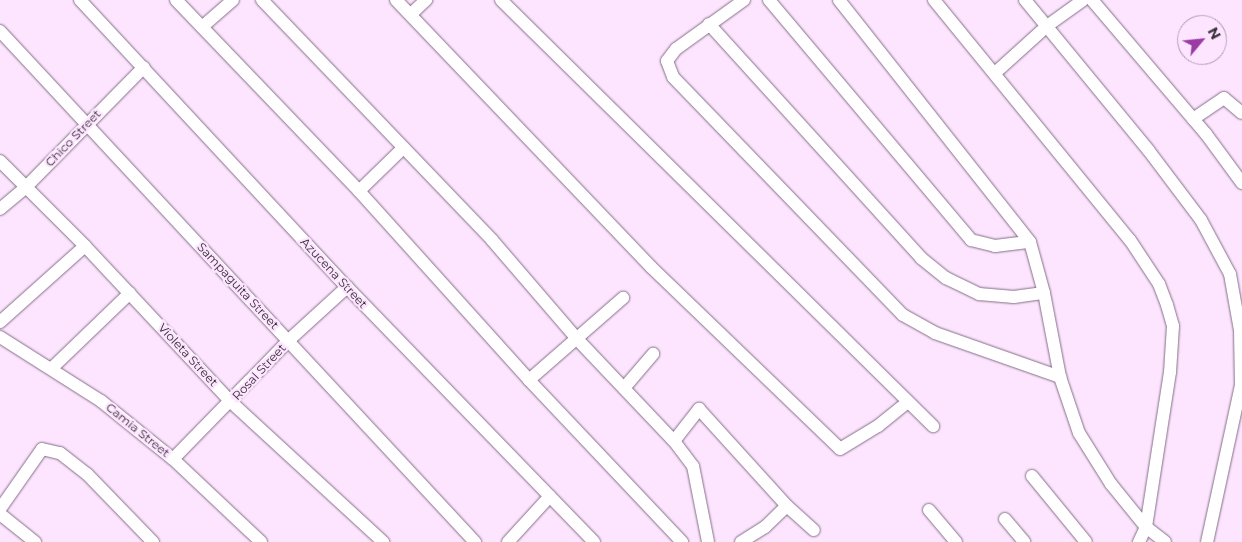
<!DOCTYPE html>
<style>
body{margin:0}
#map{position:relative;width:1242px;height:542px;overflow:hidden;background:#fde5ff;font-family:Montserrat,sans-serif}
div>[style]{position:absolute}
.roads{filter:drop-shadow(0 0 1px #846f86) drop-shadow(0 0 1px #846f86)}
.minor>*{height:12px;margin:-6px;padding:0 6px;transform-origin:6px;border-radius:6px;background:#fff}
span{translate:-50% -50%;white-space:nowrap;text-align:center;line-height:1.15;-webkit-text-stroke:4.5px #fde5ff;paint-order:stroke}
.street-label{font-size:12px;color:#372e38}
.north{position:absolute;left:1177px;top:15px;width:50px;height:50px;box-sizing:border-box;background:#fde5ff;border:1px solid #ae9caf;border-radius:50%;rotate:62deg;font-size:14px;font-weight:700;line-height:20px;text-align:center;color:#372e38}
.north::after{content:'';display:block;margin:auto;width:18px;height:22px;background:#9a3ca4;clip-path:polygon(50% 0,100% 100%,50% 72%,0 100%)}
</style>
<div id="map">
<div class="roads">
<div class="minor">
<i style="left:80px;top:0;width:392px;rotate:47.1deg"></i>
<i style="left:347px;top:287px;width:355px;rotate:45.9deg"></i>
<i style="left:176px;top:0;width:265px;rotate:46.2deg"></i>
<i style="left:359px;top:191px;width:254px;rotate:48deg"></i>
<i style="left:529px;top:380px;width:223px;rotate:46.6deg"></i>
<i style="left:262px;top:0;width:332px;rotate:46.2deg"></i>
<i style="left:492px;top:240px;width:132px;rotate:49.3deg"></i>
<i style="left:578px;top:340px;width:139px;rotate:46.5deg"></i>
<i style="left:674px;top:441px;width:31px;rotate:53deg"></i>
<i style="left:693px;top:466px;width:77px;rotate:78.8deg"></i>
<i style="left:396px;top:0;width:369px;rotate:46.3deg"></i>
<i style="left:651px;top:267px;width:262px;rotate:43.9deg"></i>
<i style="left:840px;top:449px;width:44px;rotate:-31.2deg"></i>
<i style="left:878px;top:426px;width:38px;rotate:-39deg"></i>
<i style="left:501px;top:0;width:607px;rotate:44.6deg"></i>
<i style="left:744px;top:0;width:84px;rotate:144.2deg"></i>
<i style="left:676px;top:49px;width:15px;rotate:127deg"></i>
<i style="left:667px;top:61px;width:17px;rotate:69deg"></i>
<i style="left:673px;top:77px;width:331px;rotate:46deg"></i>
<i style="left:903px;top:315px;width:37px;rotate:29deg"></i>
<i style="left:935px;top:333px;width:133px;rotate:19.4deg"></i>
<i style="left:769px;top:0;width:314px;rotate:49.9deg"></i>
<i style="left:971px;top:240px;width:25px;rotate:14deg"></i>
<i style="left:995px;top:246px;width:35px;rotate:-7deg"></i>
<i style="left:839px;top:0;width:308px;rotate:51.7deg"></i>
<i style="left:1030px;top:242px;width:53px;rotate:74.6deg"></i>
<i style="left:1044px;top:293px;width:86px;rotate:79.2deg"></i>
<i style="left:1060px;top:377px;width:59px;rotate:71.3deg"></i>
<i style="left:1079px;top:433px;width:60px;rotate:57.9deg"></i>
<i style="left:1111px;top:484px;width:55px;rotate:50.9deg"></i>
<i style="left:1146px;top:527px;width:24px;rotate:38deg"></i>
<i style="left:934px;top:0;width:310px;rotate:50.8deg"></i>
<i style="left:1130px;top:240px;width:53px;rotate:56.6deg"></i>
<i style="left:1159px;top:284px;width:22px;rotate:69deg"></i>
<i style="left:1167px;top:305px;width:22px;rotate:74deg"></i>
<i style="left:1173px;top:326px;width:46px;rotate:93.7deg"></i>
<i style="left:1170px;top:372px;width:157px;rotate:98.8deg"></i>
<i style="left:1146px;top:527px;width:17px;rotate:115deg"></i>
<i style="left:1025px;top:0;width:195px;rotate:50.6deg"></i>
<i style="left:1149px;top:151px;width:86px;rotate:53deg"></i>
<i style="left:1201px;top:220px;width:61px;rotate:61.8deg"></i>
<i style="left:1230px;top:274px;width:57px;rotate:79.9deg"></i>
<i style="left:1240px;top:330px;width:55px;rotate:89deg"></i>
<i style="left:1241px;top:385px;width:161px;rotate:102.2deg"></i>
<i style="left:1092px;top:0;width:176px;rotate:49.6deg"></i>
<i style="left:1206px;top:134px;width:61px;rotate:53.7deg"></i>
<i style="left:411px;top:14px;width:21px;rotate:-43deg"></i>
<i style="left:709px;top:24px;width:316px;rotate:47.8deg"></i>
<i style="left:921px;top:258px;width:32px;rotate:39deg"></i>
<i style="left:946px;top:278px;width:37px;rotate:26deg"></i>
<i style="left:979px;top:294px;width:35px;rotate:5deg"></i>
<i style="left:1014px;top:297px;width:30px;rotate:-8deg"></i>
<i style="left:202px;top:27px;width:41px;rotate:-41.1deg"></i>
<i style="left:0;top:31px;width:698px;rotate:47.09deg"></i>
<i style="left:995px;top:73px;width:70px;rotate:-42.1deg"></i>
<i style="left:1047px;top:26px;width:44px;rotate:-35.8deg"></i>
<i style="left:1193px;top:119px;width:37px;rotate:-34deg"></i>
<i style="left:1224px;top:98px;width:23px;rotate:40deg"></i>
<i style="left:0;top:161px;width:120px;rotate:45deg"></i>
<i style="left:85px;top:246px;width:214px;rotate:46.9deg"></i>
<i style="left:231px;top:402px;width:207px;rotate:42.6deg"></i>
<i style="left:359px;top:191px;width:62px;rotate:-44.3deg"></i>
<i style="left:0;top:209px;width:34px;rotate:-40deg"></i>
<i style="left:26px;top:187px;width:168px;rotate:-45.5deg"></i>
<i style="left:0;top:322px;width:114px;rotate:-41.8deg"></i>
<i style="left:0;top:337px;width:120px;rotate:32.4deg"></i>
<i style="left:101px;top:401px;width:92px;rotate:38.9deg"></i>
<i style="left:173px;top:459px;width:121px;rotate:43.3deg"></i>
<i style="left:52px;top:368px;width:108px;rotate:-43.9deg"></i>
<i style="left:529px;top:380px;width:125px;rotate:-41.1deg"></i>
<i style="left:624px;top:388px;width:45px;rotate:-49.5deg"></i>
<i style="left:674px;top:441px;width:41px;rotate:-52deg"></i>
<i style="left:699px;top:409px;width:131px;rotate:47.8deg"></i>
<i style="left:173px;top:459px;width:166px;rotate:-45.7deg"></i>
<i style="left:289px;top:340px;width:79px;rotate:-42.4deg"></i>
<i style="left:1032px;top:476px;width:85px;rotate:50.7deg"></i>
<i style="left:0;top:509px;width:73px;rotate:-55deg"></i>
<i style="left:42px;top:449px;width:18px;rotate:13deg"></i>
<i style="left:60px;top:453px;width:34px;rotate:38deg"></i>
<i style="left:87px;top:474px;width:95px;rotate:45.9deg"></i>
<i style="left:929px;top:510px;width:42px;rotate:49.8deg"></i>
<i style="left:0;top:514px;width:45px;rotate:38.7deg"></i>
<i style="left:1005px;top:519px;width:30px;rotate:50deg"></i>
<i style="left:508px;top:542px;width:62px;rotate:-47.6deg"></i>
<i style="left:741px;top:542px;width:28px;rotate:-32deg"></i>
<i style="left:765px;top:527px;width:30px;rotate:-44deg"></i>
<i style="left:787px;top:506px;width:36px;rotate:42deg"></i>
</div>
</div>
<div class="street-label">
<span style="left:73px;top:138px;rotate:-46deg">Chico Street</span>
<span style="left:334px;top:273px;rotate:47deg">Azucena Street</span>
<span style="left:238px;top:286px;rotate:47deg">Sampaguita Street</span>
<span style="left:188px;top:355px;rotate:47deg">Violeta Street</span>
<span style="left:259px;top:372px;rotate:-47deg">Rosal Street</span>
<span style="left:138px;top:430px;rotate:39deg">Camia Street</span>
</div>
<div class="north">N</div>
</div>
